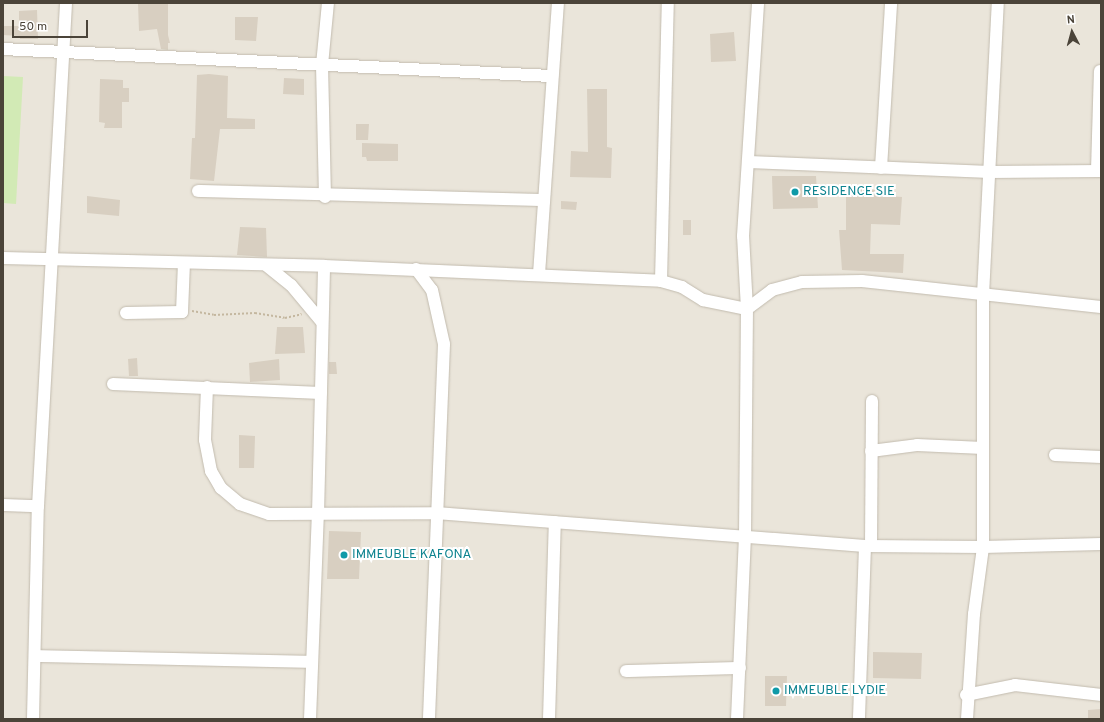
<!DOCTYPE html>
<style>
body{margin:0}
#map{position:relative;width:1104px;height:722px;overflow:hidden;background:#f6f3ec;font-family:Overpass,sans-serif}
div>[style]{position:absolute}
.residential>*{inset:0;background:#eae5da}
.green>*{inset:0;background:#d2eab5}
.building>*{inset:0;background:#d8cfc1}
.path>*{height:2px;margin-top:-1px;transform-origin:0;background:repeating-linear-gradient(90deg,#c4b79f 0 2px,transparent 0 4px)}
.roads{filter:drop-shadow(0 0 1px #c2bbae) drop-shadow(0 0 1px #c2bbae)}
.minor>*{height:12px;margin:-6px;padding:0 6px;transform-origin:6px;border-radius:6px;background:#fff}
.dots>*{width:11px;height:11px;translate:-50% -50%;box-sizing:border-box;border:2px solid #fff;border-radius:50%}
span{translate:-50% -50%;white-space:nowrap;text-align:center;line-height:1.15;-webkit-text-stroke:4px #fff;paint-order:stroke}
.culture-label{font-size:13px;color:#0d838f}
.left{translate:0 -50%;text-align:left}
.frame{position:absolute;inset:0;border:4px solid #4b4439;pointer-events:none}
.north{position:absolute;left:1052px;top:12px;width:40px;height:40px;-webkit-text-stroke:3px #fff;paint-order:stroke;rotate:354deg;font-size:11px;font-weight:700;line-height:16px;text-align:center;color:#4b4439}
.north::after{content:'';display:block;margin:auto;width:14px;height:18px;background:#4b4439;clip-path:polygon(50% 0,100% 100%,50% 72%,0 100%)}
.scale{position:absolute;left:12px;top:20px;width:76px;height:18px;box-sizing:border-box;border:2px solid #4b4439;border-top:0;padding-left:5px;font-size:12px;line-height:14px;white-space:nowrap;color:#4b4439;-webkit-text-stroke:3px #fff;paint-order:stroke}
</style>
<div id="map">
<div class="residential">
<i style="clip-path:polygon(3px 3px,1101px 3px,1101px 719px,3px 719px)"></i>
</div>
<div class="green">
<i style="clip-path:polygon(3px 76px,23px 77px,16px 204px,3px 203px)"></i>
</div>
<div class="building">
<i style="clip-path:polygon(138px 3px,168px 3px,168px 35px,170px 43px,168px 43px,168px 50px,161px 49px,157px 29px,139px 31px)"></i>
<i style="clip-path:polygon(37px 10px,38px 39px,20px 39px,20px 36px,3px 35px,3px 26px,19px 26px,19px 11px)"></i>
<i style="clip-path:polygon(235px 17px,258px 17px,256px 41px,235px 40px)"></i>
<i style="clip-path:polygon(734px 32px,736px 61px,711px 62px,710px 34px)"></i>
<i style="clip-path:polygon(209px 74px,228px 76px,227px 118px,255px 119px,255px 129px,220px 129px,214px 181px,190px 179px,192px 138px,195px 138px,197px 75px)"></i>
<i style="clip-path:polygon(284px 78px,304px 79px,304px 95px,283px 94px)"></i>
<i style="clip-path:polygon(100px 79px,123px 80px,123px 88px,129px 88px,129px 102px,122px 102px,122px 128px,104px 128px,105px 123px,99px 122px)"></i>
<i style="clip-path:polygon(587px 89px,607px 89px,607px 147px,612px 148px,611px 178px,570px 177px,571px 151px,588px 152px)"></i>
<i style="clip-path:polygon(356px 124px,369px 124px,368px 140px,356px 140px)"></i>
<i style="clip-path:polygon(362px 143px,398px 144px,398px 161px,367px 161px,366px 157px,362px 157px)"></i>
<i style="clip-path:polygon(772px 176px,816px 176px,818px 208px,773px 209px)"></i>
<i style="clip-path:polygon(858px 189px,875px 190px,875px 195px,902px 197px,900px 225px,871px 224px,870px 254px,904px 254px,903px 273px,842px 270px,839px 230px,846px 230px,846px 194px,858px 195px)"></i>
<i style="clip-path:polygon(87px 196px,120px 200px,119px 216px,87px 213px)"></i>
<i style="clip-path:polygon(561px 201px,577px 202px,576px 210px,561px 209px)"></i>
<i style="clip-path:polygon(683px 220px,691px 220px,691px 235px,683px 235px)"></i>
<i style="clip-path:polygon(240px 227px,266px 228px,267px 257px,237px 255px)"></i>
<i style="clip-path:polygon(277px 327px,303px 327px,305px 353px,275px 354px)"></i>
<i style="clip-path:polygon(137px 358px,138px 376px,129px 376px,128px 359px)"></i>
<i style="clip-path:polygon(279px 359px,280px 380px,250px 382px,249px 363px)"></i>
<i style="clip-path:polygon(329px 362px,336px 362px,337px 374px,329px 374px)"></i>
<i style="clip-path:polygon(239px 435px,255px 436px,254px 468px,239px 468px)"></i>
<i style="clip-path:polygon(329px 531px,361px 532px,359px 579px,327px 579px)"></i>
<i style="clip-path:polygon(873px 652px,922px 653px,921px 679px,873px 678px)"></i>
<i style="clip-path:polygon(765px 676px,787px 676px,786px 706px,765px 706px)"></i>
<i style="clip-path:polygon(1101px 709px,1101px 719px,1088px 719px,1088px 710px)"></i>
</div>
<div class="path">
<i style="left:192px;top:311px;width:22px;rotate:10deg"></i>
<i style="left:214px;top:315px;width:41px;rotate:-2.8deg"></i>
<i style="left:255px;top:313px;width:30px;rotate:9deg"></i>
<i style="left:285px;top:318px;width:17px;rotate:-13deg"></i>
</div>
<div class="roads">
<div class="minor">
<i style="left:3px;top:49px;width:550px;rotate:2.82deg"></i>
<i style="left:749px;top:162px;width:241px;rotate:2.4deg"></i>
<i style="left:990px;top:172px;width:111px;rotate:-0.5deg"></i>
<i style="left:881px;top:168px;width:165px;rotate:-86.5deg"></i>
<i style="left:1097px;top:170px;width:99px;rotate:-88.3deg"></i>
<i style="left:198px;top:191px;width:346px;rotate:1.5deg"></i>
<i style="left:325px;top:197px;width:132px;rotate:-91.3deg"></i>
<i style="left:322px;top:65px;width:62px;rotate:-84.5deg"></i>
<i style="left:3px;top:258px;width:321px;rotate:1.4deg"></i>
<i style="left:324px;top:266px;width:337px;rotate:2.5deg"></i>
<i style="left:661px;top:281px;width:22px;rotate:16deg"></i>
<i style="left:682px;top:287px;width:25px;rotate:32deg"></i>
<i style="left:703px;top:300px;width:45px;rotate:11.6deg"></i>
<i style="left:747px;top:309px;width:31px;rotate:-37deg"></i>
<i style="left:772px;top:290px;width:31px;rotate:-15deg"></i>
<i style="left:802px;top:282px;width:60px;rotate:-1deg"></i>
<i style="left:862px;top:281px;width:240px;rotate:6.2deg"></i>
<i style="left:266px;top:265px;width:32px;rotate:39deg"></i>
<i style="left:291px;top:285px;width:48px;rotate:50deg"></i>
<i style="left:416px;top:269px;width:26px;rotate:53deg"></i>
<i style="left:432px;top:290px;width:55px;rotate:77.5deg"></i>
<i style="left:444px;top:344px;width:375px;rotate:92.3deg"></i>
<i style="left:539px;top:274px;width:272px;rotate:-86deg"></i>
<i style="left:661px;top:281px;width:278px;rotate:-88.6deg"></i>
<i style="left:126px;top:313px;width:56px;rotate:-1deg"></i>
<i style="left:182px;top:312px;width:49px;rotate:-87.7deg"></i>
<i style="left:113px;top:384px;width:208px;rotate:2.5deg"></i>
<i style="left:207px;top:387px;width:53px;rotate:92.2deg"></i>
<i style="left:205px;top:440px;width:32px;rotate:79deg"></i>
<i style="left:211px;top:471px;width:20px;rotate:60deg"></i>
<i style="left:221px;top:488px;width:25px;rotate:40deg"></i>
<i style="left:240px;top:504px;width:31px;rotate:19deg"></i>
<i style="left:269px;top:514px;width:167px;rotate:-0.3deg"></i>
<i style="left:436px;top:513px;width:430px;rotate:4.4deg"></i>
<i style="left:865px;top:546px;width:173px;rotate:92deg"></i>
<i style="left:871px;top:451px;width:46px;rotate:-7.4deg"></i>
<i style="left:917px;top:445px;width:66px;rotate:2.6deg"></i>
<i style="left:1055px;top:455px;width:46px;rotate:2.5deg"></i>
<i style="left:3px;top:505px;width:35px;rotate:2deg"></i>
<i style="left:865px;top:546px;width:118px;rotate:0.5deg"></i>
<i style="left:983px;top:547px;width:118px;rotate:-1.5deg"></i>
<i style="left:871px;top:546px;width:145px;rotate:-89.6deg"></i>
<i style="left:36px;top:656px;width:275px;rotate:1.2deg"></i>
<i style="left:626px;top:671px;width:114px;rotate:-1.5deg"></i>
<i style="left:966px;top:695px;width:50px;rotate:-11.5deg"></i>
<i style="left:1015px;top:685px;width:87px;rotate:6.6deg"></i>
<i style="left:33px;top:719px;width:213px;rotate:-88.7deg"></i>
<i style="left:38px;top:506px;width:504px;rotate:-86.81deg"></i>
<i style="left:310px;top:719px;width:205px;rotate:-87.8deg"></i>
<i style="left:318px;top:514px;width:248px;rotate:-88.6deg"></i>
<i style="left:549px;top:719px;width:197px;rotate:-88.3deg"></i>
<i style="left:737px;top:719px;width:183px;rotate:-87.5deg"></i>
<i style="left:745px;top:536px;width:227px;rotate:-89.5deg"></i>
<i style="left:747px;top:309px;width:73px;rotate:-93.1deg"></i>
<i style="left:743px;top:236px;width:233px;rotate:-86.3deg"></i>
<i style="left:967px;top:719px;width:105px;rotate:-86.2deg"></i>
<i style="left:974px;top:614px;width:68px;rotate:-82.3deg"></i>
<i style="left:983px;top:547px;width:252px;rotate:-90deg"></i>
<i style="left:983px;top:295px;width:292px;rotate:-87.1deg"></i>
</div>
</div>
<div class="dots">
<i style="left:795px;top:192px;background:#0f9aa8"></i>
<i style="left:344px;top:555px;background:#0f9aa8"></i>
<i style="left:776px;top:691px;background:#0f9aa8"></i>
</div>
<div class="culture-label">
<span class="left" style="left:803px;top:192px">RESIDENCE SIE</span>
<span class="left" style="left:352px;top:555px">IMMEUBLE KAFONA</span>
<span class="left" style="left:784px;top:691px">IMMEUBLE LYDIE</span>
</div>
<div class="frame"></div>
<div class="north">N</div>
<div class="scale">50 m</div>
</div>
